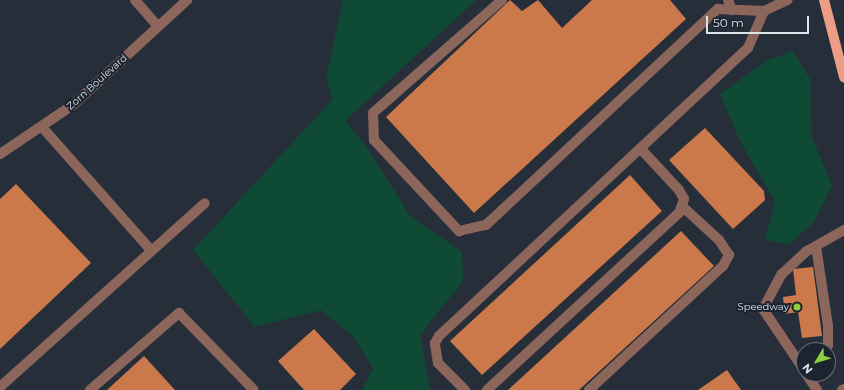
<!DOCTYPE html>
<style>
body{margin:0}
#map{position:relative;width:844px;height:390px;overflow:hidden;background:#262e3a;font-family:Montserrat,sans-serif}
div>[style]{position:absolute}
.green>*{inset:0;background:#0f4a34}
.building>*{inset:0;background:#cb794b}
.minor>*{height:10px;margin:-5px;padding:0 5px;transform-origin:5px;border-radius:5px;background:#8d665b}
.major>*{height:10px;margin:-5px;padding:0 5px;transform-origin:5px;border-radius:5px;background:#ec9d86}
.dots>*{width:11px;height:11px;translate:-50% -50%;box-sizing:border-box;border:2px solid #1c2430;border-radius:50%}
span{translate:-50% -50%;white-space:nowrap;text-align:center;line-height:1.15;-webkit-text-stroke:4px #1c2430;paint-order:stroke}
.street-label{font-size:10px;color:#dde2ea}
.poi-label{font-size:10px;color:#dde2ea}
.right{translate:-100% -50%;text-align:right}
.north{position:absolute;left:796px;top:342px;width:40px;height:40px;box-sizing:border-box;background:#1c2430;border:1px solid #69707a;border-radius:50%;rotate:232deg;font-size:11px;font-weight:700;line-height:16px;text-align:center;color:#dde2ea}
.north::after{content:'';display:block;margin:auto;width:14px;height:18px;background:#8ece43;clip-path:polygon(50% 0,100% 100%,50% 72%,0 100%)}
.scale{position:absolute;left:706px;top:16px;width:103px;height:18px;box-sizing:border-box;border:2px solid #dde2ea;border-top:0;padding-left:5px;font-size:12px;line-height:14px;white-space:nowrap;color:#dde2ea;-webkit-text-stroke:3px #1c2430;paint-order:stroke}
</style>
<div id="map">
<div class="green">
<i style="clip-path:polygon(343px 0,476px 0,345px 121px,366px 146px,410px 216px,462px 252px,463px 281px,420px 335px,430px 390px,363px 390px,373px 368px,353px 336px,321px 310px,255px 327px,193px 250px,333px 99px,326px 78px)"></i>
<i style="clip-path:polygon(793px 51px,810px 79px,812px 137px,832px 186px,814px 222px,789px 244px,765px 240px,775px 201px,740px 141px,720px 94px,768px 60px)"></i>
</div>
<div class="building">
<i style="clip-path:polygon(510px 0,522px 11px,538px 0,562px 28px,592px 0,670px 0,686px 19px,474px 213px,386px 117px)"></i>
<i style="clip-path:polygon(705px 128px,764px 191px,765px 200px,733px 229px,669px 160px)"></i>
<i style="clip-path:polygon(630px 175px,662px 211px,482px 375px,450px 341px)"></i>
<i style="clip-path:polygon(16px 184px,91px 263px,0 349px,0 199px)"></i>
<i style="clip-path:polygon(681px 231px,714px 266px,579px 390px,508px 390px)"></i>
<i style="clip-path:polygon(813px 267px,822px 336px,802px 338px,798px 312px,785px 314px,783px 297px,796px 295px,793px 269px)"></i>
<i style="clip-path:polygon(314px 329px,356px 374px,340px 390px,304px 390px,278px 361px)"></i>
<i style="clip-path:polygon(144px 356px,175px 390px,107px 390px)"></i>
<i style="clip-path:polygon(727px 370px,741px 390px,698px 390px)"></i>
</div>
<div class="minor">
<i style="left:135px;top:0;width:35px;rotate:49deg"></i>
<i style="left:502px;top:0;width:171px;rotate:138.8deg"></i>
<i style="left:373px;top:113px;width:27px;rotate:88deg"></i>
<i style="left:374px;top:140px;width:125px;rotate:47deg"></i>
<i style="left:459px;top:231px;width:28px;rotate:-13deg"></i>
<i style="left:486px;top:225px;width:317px;rotate:-43deg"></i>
<i style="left:718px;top:9px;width:46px;rotate:2.5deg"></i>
<i style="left:728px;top:0;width:11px;rotate:68deg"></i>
<i style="left:42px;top:127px;width:164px;rotate:48.5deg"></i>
<i style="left:0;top:154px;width:89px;rotate:-34deg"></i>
<i style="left:74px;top:104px;width:154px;rotate:-42.6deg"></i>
<i style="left:816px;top:246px;width:81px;rotate:81.5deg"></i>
<i style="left:828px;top:326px;width:19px;rotate:90deg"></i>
<i style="left:828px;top:345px;width:8px;rotate:140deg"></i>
<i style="left:804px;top:370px;width:73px;rotate:-123.9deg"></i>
<i style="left:763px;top:309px;width:40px;rotate:-62deg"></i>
<i style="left:782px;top:274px;width:34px;rotate:-43deg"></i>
<i style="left:807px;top:251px;width:43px;rotate:-29.6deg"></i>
<i style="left:806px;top:374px;width:19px;rotate:55deg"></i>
<i style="left:0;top:387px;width:275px;rotate:-41.9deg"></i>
<i style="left:90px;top:390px;width:118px;rotate:-40.9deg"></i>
<i style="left:179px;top:313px;width:107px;rotate:45.8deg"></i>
<i style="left:465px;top:390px;width:38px;rotate:-135deg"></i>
<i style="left:438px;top:363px;width:20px;rotate:-99deg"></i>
<i style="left:435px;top:343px;width:8px;rotate:-60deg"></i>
<i style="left:439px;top:336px;width:422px;rotate:-43deg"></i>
<i style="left:748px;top:48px;width:40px;rotate:-66.6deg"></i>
<i style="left:764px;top:11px;width:26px;rotate:-25deg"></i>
<i style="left:487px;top:390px;width:261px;rotate:-42.7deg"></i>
<i style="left:679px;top:213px;width:15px;rotate:-70deg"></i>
<i style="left:684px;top:199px;width:10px;rotate:-119deg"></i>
<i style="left:679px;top:190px;width:57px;rotate:-132.9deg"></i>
<i style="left:589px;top:390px;width:183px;rotate:-42.8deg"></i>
<i style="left:723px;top:266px;width:13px;rotate:-61deg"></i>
<i style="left:729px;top:255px;width:18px;rotate:-124deg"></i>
<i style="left:719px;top:240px;width:49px;rotate:-137.5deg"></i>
<i style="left:842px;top:390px;width:2px;rotate:-27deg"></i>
</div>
<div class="major">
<i style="left:824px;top:0;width:80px;rotate:75.4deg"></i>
</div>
<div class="dots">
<i style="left:797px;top:307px;background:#8ece43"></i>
</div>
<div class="street-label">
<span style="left:97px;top:82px;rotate:-42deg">Zorn Boulevard</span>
</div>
<div class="poi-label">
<span class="right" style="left:789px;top:307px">Speedway</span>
</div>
<div class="north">N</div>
<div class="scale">50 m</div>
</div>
